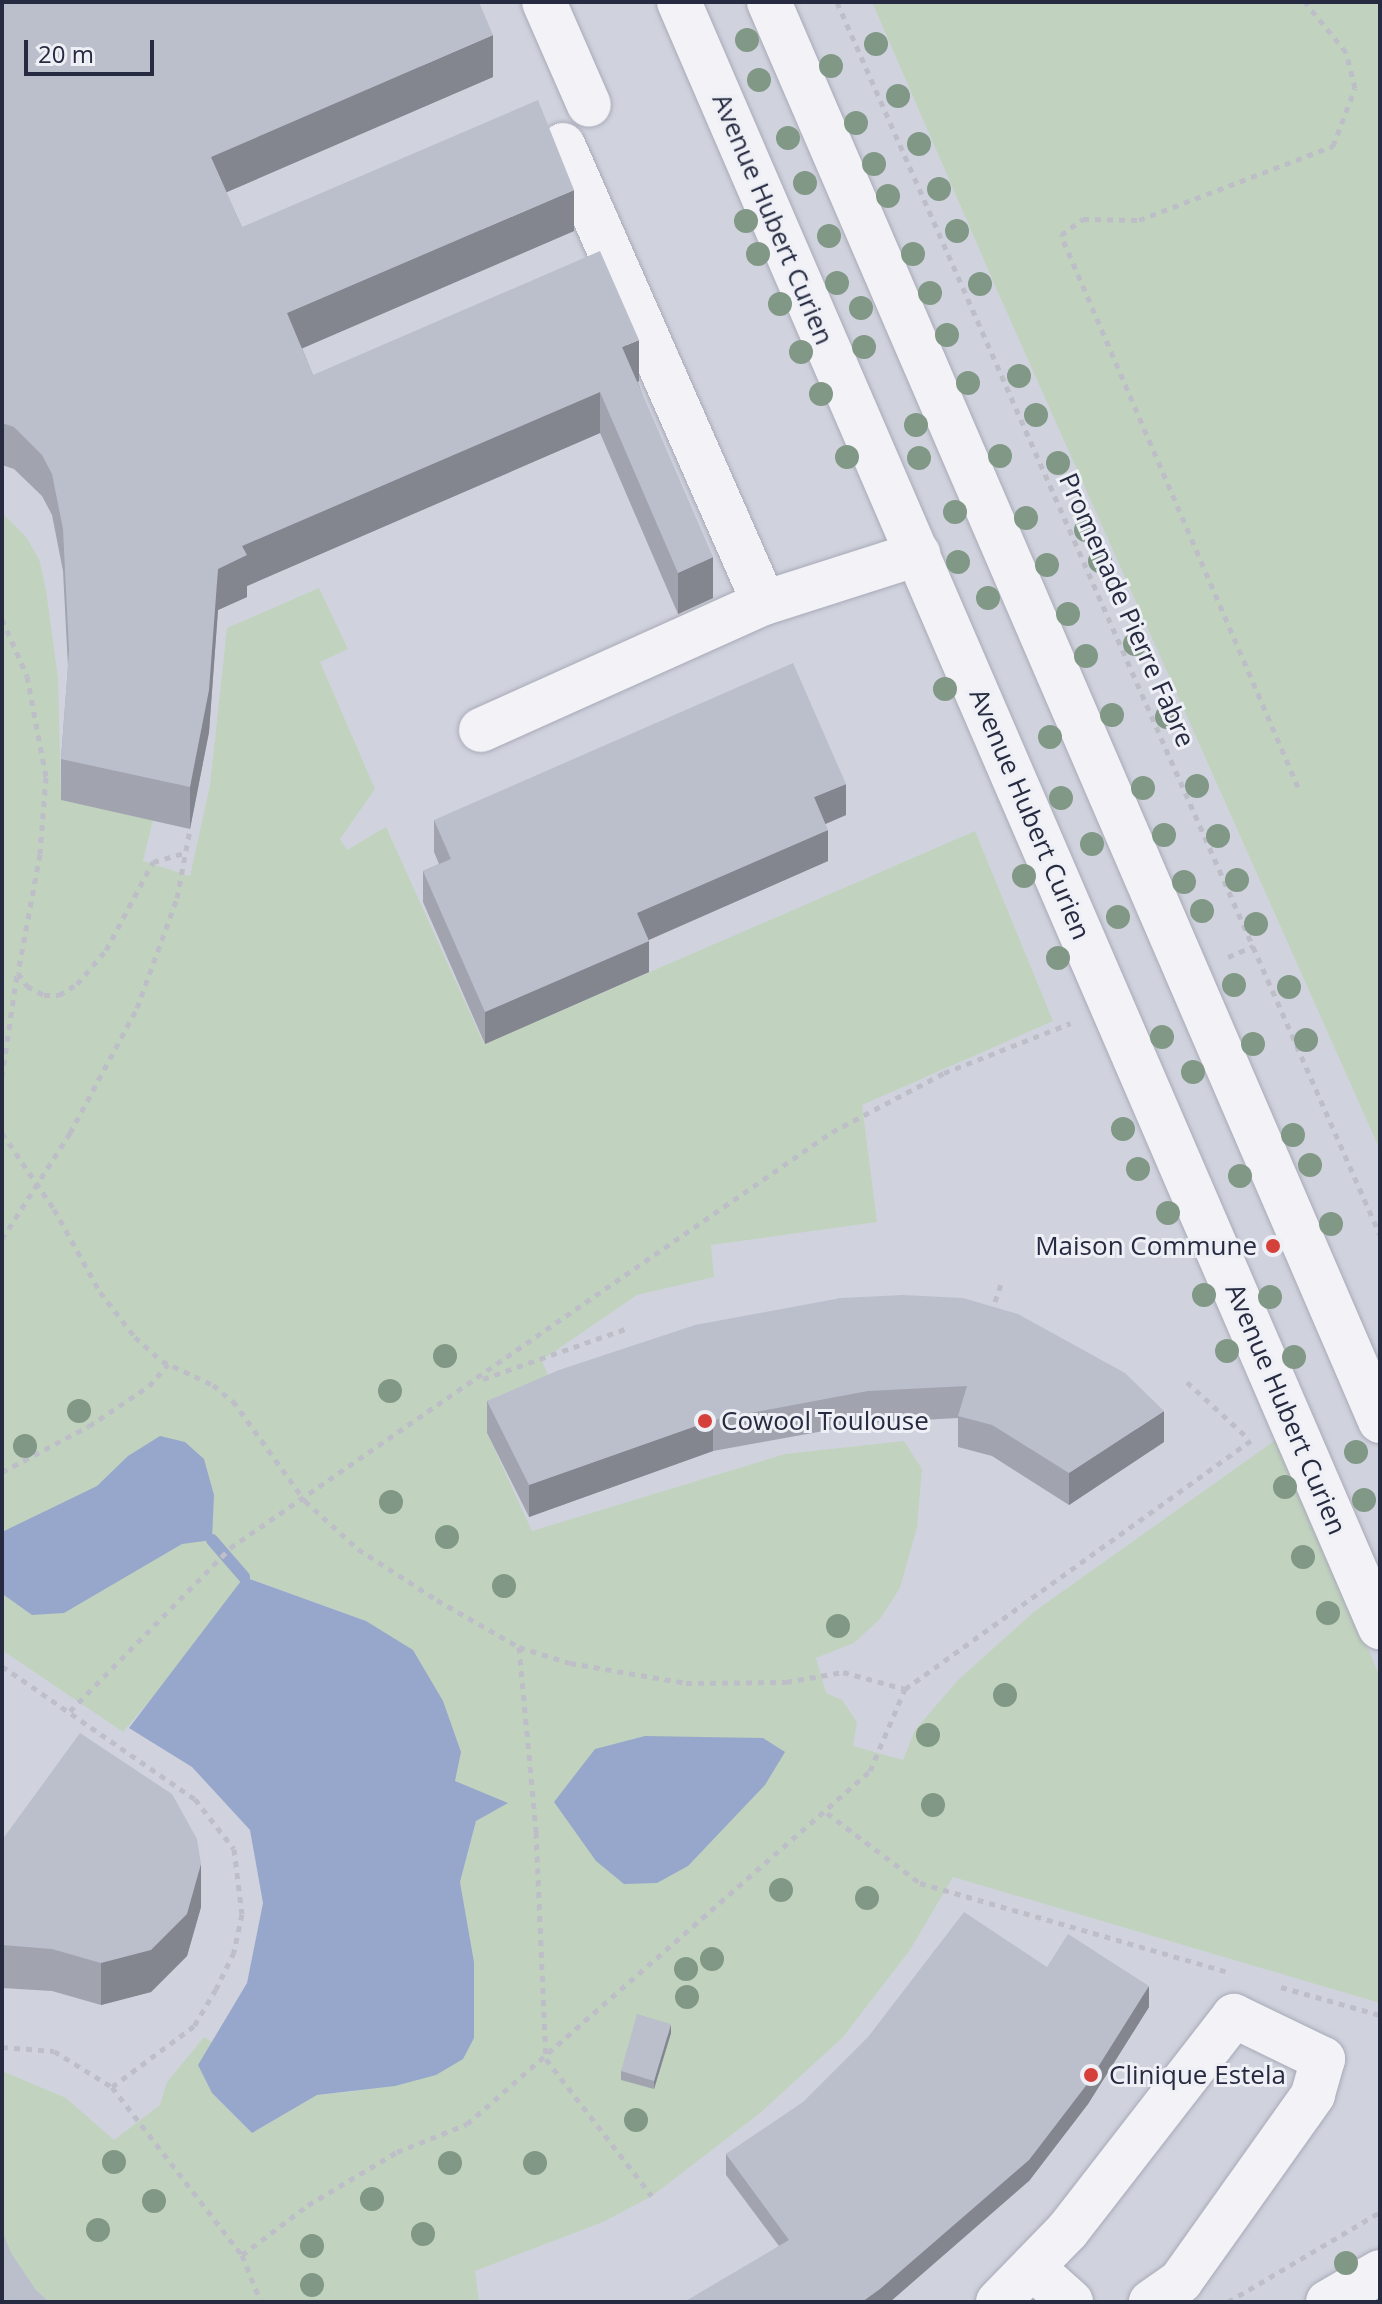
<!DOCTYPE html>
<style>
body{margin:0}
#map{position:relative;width:1382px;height:2304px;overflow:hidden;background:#dfe1e9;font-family:"Open Sans",sans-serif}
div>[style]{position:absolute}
.built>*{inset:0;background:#d0d3de}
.green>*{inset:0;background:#c1d3bf}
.water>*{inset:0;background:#97a7cb}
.stream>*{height:12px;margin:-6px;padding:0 6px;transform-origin:6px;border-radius:6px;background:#97a7cb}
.path>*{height:5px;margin-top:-2.5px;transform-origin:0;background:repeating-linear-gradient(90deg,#bdbec8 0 6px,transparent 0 12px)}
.roads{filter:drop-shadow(0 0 2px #a8aab7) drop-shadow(0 0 2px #a8aab7)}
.minor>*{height:44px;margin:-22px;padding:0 22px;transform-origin:22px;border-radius:22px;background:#f2f2f7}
.trees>*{width:24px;height:24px;margin:-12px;border-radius:50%;background:#809885}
.wall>*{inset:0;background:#a1a4af}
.shaded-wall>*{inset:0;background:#83868f}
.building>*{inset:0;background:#bbbfcc}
.dots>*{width:22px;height:22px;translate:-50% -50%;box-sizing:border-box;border:4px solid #eef0f6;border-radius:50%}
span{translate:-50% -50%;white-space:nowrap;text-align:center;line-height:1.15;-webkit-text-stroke:6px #eef0f6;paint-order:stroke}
.street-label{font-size:26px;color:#272b41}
.poi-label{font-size:26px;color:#272b41}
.right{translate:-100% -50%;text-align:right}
.left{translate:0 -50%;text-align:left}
.frame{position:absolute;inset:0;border:4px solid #272b41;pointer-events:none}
.scale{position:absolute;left:24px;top:40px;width:130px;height:36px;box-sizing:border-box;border:4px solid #272b41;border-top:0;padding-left:10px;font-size:24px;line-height:28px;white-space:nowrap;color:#272b41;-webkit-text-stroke:6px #eef0f6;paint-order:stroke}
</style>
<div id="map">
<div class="built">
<i style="clip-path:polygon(2px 2px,1380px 2px,1380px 2302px,2px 2302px)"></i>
</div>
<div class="green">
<i style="clip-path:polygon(872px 2px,1380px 2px,1380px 1150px,997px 290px)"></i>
<i style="clip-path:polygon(2px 513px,26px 537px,39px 559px,46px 590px,58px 678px,61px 800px,153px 820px,143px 861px,190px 876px,210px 785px,227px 628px,319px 588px,348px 649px,320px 662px,375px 789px,340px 839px,347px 850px,386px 827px,484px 1044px,975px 831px,1053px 1021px,862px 1105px,877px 1222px,711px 1245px,714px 1277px,637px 1295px,542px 1360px,559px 1402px,487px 1433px,532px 1531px,785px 1454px,904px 1441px,922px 1469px,917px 1527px,900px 1588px,880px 1619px,854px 1643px,816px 1658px,826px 1693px,842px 1700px,857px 1722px,853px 1746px,903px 1760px,915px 1730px,958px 1680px,1035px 1611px,1277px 1439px,1380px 1677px,1380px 2003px,953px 1877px,910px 1950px,843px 2037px,760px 2113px,652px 2196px,603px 2222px,475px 2271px,479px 2302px,30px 2302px,2px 2256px,2px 2071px,66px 2098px,114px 2140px,160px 2105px,167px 2082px,204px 2037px,212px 2042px,199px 2065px,212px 2093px,252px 2133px,317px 2095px,357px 2091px,474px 1962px,460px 1882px,476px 1821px,366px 1621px,245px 1577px,202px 1639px,123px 1732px,2px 1650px)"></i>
</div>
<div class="water">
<i style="clip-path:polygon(160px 1436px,185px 1442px,204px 1459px,214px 1495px,212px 1540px,182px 1544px,64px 1613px,32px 1615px,4px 1595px,2px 1532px,97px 1486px,128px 1456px)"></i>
<i style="clip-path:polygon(244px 1577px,366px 1621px,413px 1650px,443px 1701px,461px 1752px,455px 1781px,508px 1803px,476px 1821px,460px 1882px,474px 1962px,474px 2038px,463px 2059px,436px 2075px,395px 2086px,317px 2095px,252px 2133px,212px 2093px,198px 2065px,247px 1983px,263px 1903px,250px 1830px,192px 1767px,129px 1728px)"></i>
<i style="clip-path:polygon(645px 1736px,763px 1738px,785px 1752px,765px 1785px,688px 1866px,657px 1883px,624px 1884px,596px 1861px,554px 1802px,595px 1749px)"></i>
</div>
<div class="stream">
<i style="left:212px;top:1540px;width:49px;rotate:49.1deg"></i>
</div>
<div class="path">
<i style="left:837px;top:2px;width:1347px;rotate:66.23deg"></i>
<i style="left:2px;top:619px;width:62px;rotate:66.3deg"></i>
<i style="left:27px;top:676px;width:103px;rotate:79.3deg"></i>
<i style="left:46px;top:777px;width:77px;rotate:94.5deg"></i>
<i style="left:40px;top:854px;width:121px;rotate:100.5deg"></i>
<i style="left:18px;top:973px;width:16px;rotate:55deg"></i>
<i style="left:27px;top:986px;width:19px;rotate:28deg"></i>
<i style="left:44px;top:995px;width:15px"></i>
<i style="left:59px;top:995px;width:21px;rotate:-31deg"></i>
<i style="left:77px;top:984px;width:45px;rotate:-49.5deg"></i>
<i style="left:106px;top:950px;width:100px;rotate:-61.9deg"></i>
<i style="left:153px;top:862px;width:32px;rotate:-16deg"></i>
<i style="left:1298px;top:787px;width:601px;rotate:-113.24deg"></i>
<i style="left:1061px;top:235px;width:27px;rotate:-36deg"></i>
<i style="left:1083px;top:219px;width:56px;rotate:1deg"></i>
<i style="left:1139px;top:220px;width:208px;rotate:-20.9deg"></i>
<i style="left:1333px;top:146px;width:62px;rotate:-69.2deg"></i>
<i style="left:1355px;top:88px;width:37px;rotate:-104deg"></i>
<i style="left:1346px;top:52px;width:65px;rotate:-129.4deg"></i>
<i style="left:1228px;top:957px;width:28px;rotate:-23deg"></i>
<i style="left:2px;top:1077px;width:104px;rotate:-81.7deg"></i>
<i style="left:2px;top:1133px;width:92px;rotate:55.6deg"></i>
<i style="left:54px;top:1209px;width:95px;rotate:61deg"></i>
<i style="left:100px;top:1292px;width:57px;rotate:52.1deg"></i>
<i style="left:135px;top:1337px;width:36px;rotate:42deg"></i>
<i style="left:162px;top:1361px;width:56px;rotate:25.2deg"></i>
<i style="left:213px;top:1385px;width:26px;rotate:39deg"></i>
<i style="left:233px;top:1401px;width:123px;rotate:54.2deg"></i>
<i style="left:305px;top:1501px;width:72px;rotate:42.2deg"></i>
<i style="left:358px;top:1549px;width:94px;rotate:32.8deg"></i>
<i style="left:437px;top:1600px;width:95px;rotate:29.8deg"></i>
<i style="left:519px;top:1647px;width:53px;rotate:17.4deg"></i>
<i style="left:570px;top:1663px;width:118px;rotate:9.8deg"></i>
<i style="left:686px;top:1683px;width:100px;rotate:-0.6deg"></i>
<i style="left:786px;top:1682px;width:58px;rotate:-10deg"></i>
<i style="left:843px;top:1672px;width:64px;rotate:15.3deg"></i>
<i style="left:2px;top:1239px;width:126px;rotate:-57.3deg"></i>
<i style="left:70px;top:1133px;width:142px;rotate:-61.8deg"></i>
<i style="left:137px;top:1008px;width:117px;rotate:-70deg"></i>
<i style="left:177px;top:898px;width:70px;rotate:-79.3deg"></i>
<i style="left:991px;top:1313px;width:31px;rotate:-71deg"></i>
<i style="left:483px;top:1379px;width:151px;rotate:-19.4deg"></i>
<i style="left:1187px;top:1382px;width:83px;rotate:42.6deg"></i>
<i style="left:2px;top:1472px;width:98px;rotate:-27.9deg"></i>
<i style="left:89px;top:1426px;width:72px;rotate:-33.7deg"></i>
<i style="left:149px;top:1386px;width:29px;rotate:-49deg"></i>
<i style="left:519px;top:1647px;width:186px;rotate:84.7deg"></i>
<i style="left:536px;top:1832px;width:227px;rotate:87.5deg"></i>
<i style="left:546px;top:2059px;width:173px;rotate:52.3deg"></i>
<i style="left:2px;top:1666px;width:234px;rotate:34.6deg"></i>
<i style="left:195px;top:1799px;width:63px;rotate:52deg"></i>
<i style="left:234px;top:1849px;width:65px;rotate:83deg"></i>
<i style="left:242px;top:1914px;width:39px;rotate:102deg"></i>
<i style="left:234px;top:1952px;width:41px;rotate:115.9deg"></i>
<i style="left:216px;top:1989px;width:43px;rotate:120.7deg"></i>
<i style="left:194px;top:2026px;width:102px;rotate:143.4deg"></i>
<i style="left:70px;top:1711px;width:228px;rotate:-45.5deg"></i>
<i style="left:230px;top:1548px;width:732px;rotate:-34.65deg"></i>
<i style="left:832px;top:1132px;width:127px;rotate:-27.8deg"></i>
<i style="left:944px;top:1073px;width:136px;rotate:-21.5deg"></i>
<i style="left:827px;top:1813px;width:116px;rotate:37deg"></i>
<i style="left:920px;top:1883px;width:322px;rotate:16.1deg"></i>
<i style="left:1281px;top:1987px;width:103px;rotate:15.8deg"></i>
<i style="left:2px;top:2047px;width:52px;rotate:4.4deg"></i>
<i style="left:54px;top:2051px;width:68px;rotate:31.8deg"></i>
<i style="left:112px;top:2087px;width:212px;rotate:52.3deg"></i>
<i style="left:242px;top:2255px;width:51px;rotate:68deg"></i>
<i style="left:242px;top:2255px;width:83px;rotate:-37.1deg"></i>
<i style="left:308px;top:2205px;width:104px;rotate:-30.8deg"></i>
<i style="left:397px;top:2152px;width:75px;rotate:-21.8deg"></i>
<i style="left:467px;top:2124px;width:536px;rotate:-41.22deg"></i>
<i style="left:870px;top:1771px;width:89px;rotate:-66.9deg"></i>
<i style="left:905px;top:1689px;width:426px;rotate:-35.7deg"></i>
<i style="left:1228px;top:2302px;width:177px;rotate:-30.6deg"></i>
</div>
<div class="roads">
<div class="minor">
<i style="left:544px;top:2px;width:112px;rotate:66.4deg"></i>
<i style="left:679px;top:2px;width:1770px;rotate:66.67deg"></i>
<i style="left:769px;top:2px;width:1545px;rotate:66.7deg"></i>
<i style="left:563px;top:145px;width:500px;rotate:66.31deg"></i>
<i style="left:481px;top:730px;width:310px;rotate:-24.2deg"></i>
<i style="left:764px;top:603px;width:162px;rotate:-17.7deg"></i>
<i style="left:1033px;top:2268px;width:51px;rotate:41.8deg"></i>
<i style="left:998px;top:2302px;width:100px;rotate:-45.8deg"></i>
<i style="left:1068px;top:2230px;width:271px;rotate:-52.2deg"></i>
<i style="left:1234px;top:2016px;width:99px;rotate:25.8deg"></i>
<i style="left:1323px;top:2059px;width:37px;rotate:106deg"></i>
<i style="left:1313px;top:2095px;width:228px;rotate:125.4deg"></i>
<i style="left:1181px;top:2281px;width:37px;rotate:145deg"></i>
<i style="left:1328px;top:2302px;width:60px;rotate:-30deg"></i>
</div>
</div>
<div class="trees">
<i style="left:747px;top:40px"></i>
<i style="left:876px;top:44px"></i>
<i style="left:831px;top:66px"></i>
<i style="left:759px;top:80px"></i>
<i style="left:898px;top:96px"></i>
<i style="left:856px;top:123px"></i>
<i style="left:788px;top:138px"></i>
<i style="left:919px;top:144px"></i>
<i style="left:874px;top:164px"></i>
<i style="left:805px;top:183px"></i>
<i style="left:939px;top:189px"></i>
<i style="left:888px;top:196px"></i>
<i style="left:746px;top:221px"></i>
<i style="left:957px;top:231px"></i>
<i style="left:829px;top:236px"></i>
<i style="left:758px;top:254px"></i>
<i style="left:913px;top:254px"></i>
<i style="left:837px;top:283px"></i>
<i style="left:980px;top:284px"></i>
<i style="left:930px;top:293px"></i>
<i style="left:780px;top:304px"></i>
<i style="left:861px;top:308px"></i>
<i style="left:947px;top:335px"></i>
<i style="left:864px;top:347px"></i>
<i style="left:801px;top:352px"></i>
<i style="left:1019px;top:376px"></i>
<i style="left:968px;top:383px"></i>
<i style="left:821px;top:394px"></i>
<i style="left:1036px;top:415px"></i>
<i style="left:916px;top:425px"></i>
<i style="left:1000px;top:456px"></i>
<i style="left:847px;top:457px"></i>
<i style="left:919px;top:458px"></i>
<i style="left:1058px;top:463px"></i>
<i style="left:955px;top:512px"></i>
<i style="left:1026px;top:518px"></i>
<i style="left:1086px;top:530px"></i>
<i style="left:1100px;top:561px"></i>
<i style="left:958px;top:562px"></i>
<i style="left:1047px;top:565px"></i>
<i style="left:988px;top:598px"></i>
<i style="left:1068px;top:614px"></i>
<i style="left:1135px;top:644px"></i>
<i style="left:1086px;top:656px"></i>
<i style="left:945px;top:689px"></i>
<i style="left:1112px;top:715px"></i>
<i style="left:1167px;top:717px"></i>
<i style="left:1050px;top:737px"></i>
<i style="left:1197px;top:786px"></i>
<i style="left:1143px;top:788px"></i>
<i style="left:1061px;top:798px"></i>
<i style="left:1164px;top:835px"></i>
<i style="left:1218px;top:836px"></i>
<i style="left:1092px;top:844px"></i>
<i style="left:1024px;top:876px"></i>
<i style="left:1237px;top:880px"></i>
<i style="left:1184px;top:882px"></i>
<i style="left:1202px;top:911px"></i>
<i style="left:1118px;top:917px"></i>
<i style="left:1256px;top:924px"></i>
<i style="left:1058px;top:958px"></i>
<i style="left:1234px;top:985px"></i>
<i style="left:1289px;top:987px"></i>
<i style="left:1162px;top:1037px"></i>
<i style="left:1306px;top:1040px"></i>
<i style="left:1253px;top:1044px"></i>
<i style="left:1193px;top:1072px"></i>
<i style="left:1123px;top:1129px"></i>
<i style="left:1293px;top:1135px"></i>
<i style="left:1310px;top:1165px"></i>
<i style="left:1138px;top:1169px"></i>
<i style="left:1240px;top:1176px"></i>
<i style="left:1168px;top:1213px"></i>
<i style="left:1331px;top:1224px"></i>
<i style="left:1204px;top:1295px"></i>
<i style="left:1270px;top:1297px"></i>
<i style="left:1227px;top:1351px"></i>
<i style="left:445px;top:1356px"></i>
<i style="left:1294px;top:1357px"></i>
<i style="left:390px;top:1391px"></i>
<i style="left:79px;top:1411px"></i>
<i style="left:25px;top:1446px"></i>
<i style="left:1356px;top:1452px"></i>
<i style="left:1285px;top:1487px"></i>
<i style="left:1364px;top:1500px"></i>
<i style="left:391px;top:1502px"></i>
<i style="left:447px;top:1537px"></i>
<i style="left:1303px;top:1557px"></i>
<i style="left:504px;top:1586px"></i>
<i style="left:1328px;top:1613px"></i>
<i style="left:838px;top:1626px"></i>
<i style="left:1005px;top:1695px"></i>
<i style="left:928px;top:1735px"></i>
<i style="left:933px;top:1805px"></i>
<i style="left:781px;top:1890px"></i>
<i style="left:867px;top:1898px"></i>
<i style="left:712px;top:1959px"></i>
<i style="left:686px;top:1969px"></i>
<i style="left:687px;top:1997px"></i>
<i style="left:636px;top:2120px"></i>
<i style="left:114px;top:2162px"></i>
<i style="left:450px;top:2163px"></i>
<i style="left:535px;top:2163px"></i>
<i style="left:372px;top:2199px"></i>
<i style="left:154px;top:2201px"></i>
<i style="left:98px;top:2230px"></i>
<i style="left:423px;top:2234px"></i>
<i style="left:312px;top:2246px"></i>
<i style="left:1346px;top:2263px"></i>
<i style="left:312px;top:2285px"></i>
</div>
<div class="wall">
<i style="clip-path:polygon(2px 2px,493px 77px,226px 192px,242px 227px,574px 231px,302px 348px,313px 375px,639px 381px,638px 382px,713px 598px,678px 614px,600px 433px,247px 586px,247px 597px,218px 610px,209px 732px,190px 829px,61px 800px,61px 759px,68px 667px,63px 571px,52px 515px,42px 496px,14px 469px,2px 465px)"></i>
<i style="clip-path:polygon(846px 815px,825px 824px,828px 861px,649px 940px,649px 972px,485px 1044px,423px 902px,423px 871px,439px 864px,434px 852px,434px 820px)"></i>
<i style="clip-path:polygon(841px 1298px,1164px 1442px,1069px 1505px,992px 1456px,958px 1447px,958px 1418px,868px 1423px,713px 1451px,529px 1517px,487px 1433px,487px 1401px)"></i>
<i style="clip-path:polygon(2px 1840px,201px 1907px,187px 1956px,151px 1992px,101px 2005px,52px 1991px,2px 1988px)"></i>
<i style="clip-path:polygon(1047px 1967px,1149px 2007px,1088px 2104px,1029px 2181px,779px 2246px,726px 2175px,726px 2154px)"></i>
<i style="clip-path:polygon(671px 2033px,654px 2089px,621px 2080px,621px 2071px)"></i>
</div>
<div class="shaded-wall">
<i style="clip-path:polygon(493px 35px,493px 77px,211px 199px,211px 157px)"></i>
<i style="clip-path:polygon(574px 190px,574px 231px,287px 355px,287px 313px)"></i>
<i style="clip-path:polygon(639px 340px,639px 381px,622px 388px,622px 347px)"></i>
<i style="clip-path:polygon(600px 392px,600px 433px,247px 586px,247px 597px,218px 610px,209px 732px,190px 829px,190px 787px,218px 569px,242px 546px)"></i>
<i style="clip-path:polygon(713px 557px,713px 598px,678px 614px,678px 573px)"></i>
<i style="clip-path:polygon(846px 784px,846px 815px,814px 829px,814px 797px)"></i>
<i style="clip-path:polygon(828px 830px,828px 861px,637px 945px,637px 913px)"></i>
<i style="clip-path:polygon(649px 941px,649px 972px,485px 1044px,485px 1012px)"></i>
<i style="clip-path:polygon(1164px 1411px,1164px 1442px,1069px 1505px,1069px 1473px)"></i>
<i style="clip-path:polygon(713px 1420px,713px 1451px,529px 1517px,529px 1485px)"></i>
<i style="clip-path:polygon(201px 1864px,201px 1907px,187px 1956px,151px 1992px,101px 2005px,101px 1963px)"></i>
<i style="clip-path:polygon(1149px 1986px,1149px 2007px,1088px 2104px,1029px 2181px,890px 2302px,862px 2302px)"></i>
<i style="clip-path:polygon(671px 2024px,671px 2033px,654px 2089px,654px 2081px)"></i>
</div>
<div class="building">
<i style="clip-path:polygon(2px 2px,479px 2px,493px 35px,211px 157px,242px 227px,538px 100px,574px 190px,287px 313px,313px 375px,600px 251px,639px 340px,622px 347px,713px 557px,678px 573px,600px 392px,242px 546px,247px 555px,218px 569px,209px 690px,190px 787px,61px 759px,69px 651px,63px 529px,52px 474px,42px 455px,14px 427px,2px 423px)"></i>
<i style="clip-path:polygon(793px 663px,846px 784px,814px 797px,828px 830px,637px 913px,649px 941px,485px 1012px,423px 871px,451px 859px,434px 820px)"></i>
<i style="clip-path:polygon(903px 1295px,963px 1298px,1018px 1314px,1125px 1373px,1164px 1411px,1069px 1473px,992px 1425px,958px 1416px,967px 1386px,868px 1391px,713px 1420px,529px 1485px,487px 1401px,559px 1370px,695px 1325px,841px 1298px)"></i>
<i style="clip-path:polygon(80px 1733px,172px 1794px,197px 1839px,201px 1864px,187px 1914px,151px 1950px,101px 1963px,52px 1949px,2px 1945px,2px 1840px)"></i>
<i style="clip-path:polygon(964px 1912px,1047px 1967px,1068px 1934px,1149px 1986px,1088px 2083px,1029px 2160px,880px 2289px,862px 2302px,684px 2302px,789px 2240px,726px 2154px,803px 2102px,868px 2037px)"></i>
<i style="clip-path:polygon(637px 2014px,671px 2024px,654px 2081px,621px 2071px)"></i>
<i style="clip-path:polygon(2px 2230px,11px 2253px,36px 2290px,49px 2302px,2px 2302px)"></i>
</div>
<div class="dots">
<i style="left:1273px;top:1246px;background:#d6403b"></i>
<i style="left:705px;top:1421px;background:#d6403b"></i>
<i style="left:1091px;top:2075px;background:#d6403b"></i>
</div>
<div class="street-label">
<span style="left:773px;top:219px;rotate:67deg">Avenue Hubert Curien</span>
<span style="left:1127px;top:610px;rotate:66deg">Promenade Pierre Fabre</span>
<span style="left:1030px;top:814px;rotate:67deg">Avenue Hubert Curien</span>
<span style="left:1286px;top:1409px;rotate:67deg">Avenue Hubert Curien</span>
</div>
<div class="poi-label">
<span class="right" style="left:1257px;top:1246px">Maison Commune</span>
<span class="left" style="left:721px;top:1421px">Cowool Toulouse</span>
<span class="left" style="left:1109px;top:2075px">Clinique Estela</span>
</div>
<div class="frame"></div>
<div class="scale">20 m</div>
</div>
